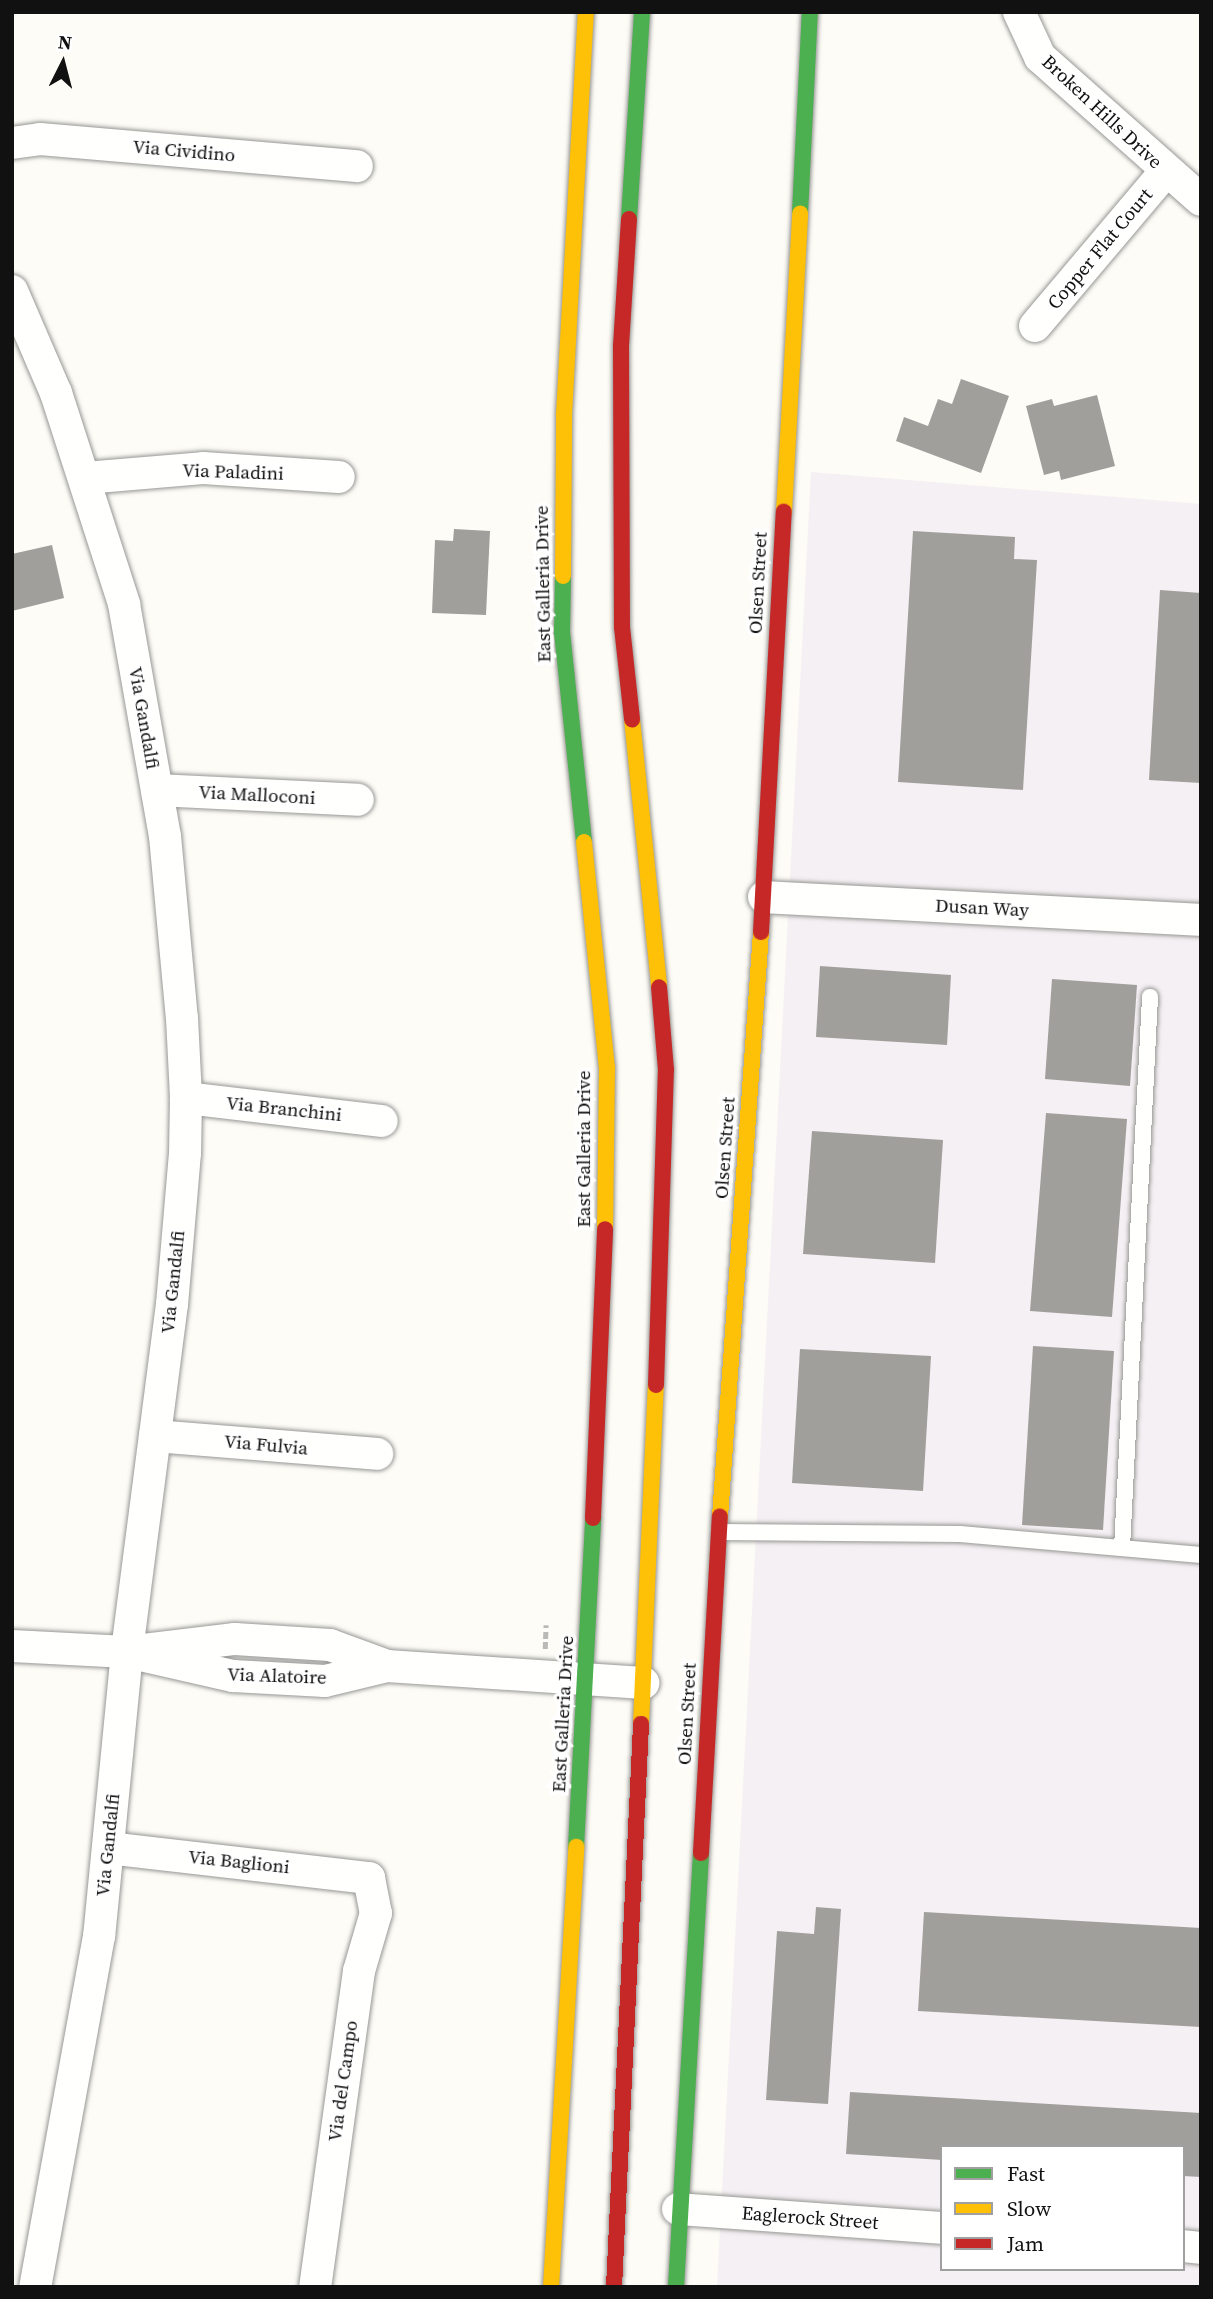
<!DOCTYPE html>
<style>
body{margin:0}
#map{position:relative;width:1213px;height:2299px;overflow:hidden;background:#fdfcf7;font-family:"Source Serif 4",serif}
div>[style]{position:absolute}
.industrial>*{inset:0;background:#f5f0f3}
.building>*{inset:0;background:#a19f9c}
.path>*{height:4.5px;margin-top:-2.25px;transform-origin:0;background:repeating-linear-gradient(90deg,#b9b9b8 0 7px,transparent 0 10.5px)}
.roads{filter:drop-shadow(0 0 2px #979795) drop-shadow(0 0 2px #979795)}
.lane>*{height:16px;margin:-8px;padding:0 8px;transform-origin:8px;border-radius:8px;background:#fffffe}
.street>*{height:32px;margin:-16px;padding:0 16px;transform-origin:16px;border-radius:16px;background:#fffffe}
.fast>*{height:16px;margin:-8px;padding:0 8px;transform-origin:8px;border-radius:8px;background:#4caf50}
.slow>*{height:16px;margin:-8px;padding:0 8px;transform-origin:8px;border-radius:8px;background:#ffc107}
.jam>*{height:16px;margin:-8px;padding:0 8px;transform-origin:8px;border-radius:8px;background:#c62828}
span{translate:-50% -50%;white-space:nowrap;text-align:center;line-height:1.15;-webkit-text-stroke:7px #fff;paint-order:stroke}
.street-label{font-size:19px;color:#111}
.frame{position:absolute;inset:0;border:14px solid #111;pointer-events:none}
.legend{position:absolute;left:940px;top:2145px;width:245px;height:126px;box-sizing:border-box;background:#fff;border:2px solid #a0a0a0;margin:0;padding:9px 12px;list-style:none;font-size:21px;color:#111}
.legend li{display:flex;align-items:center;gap:14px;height:35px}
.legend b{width:35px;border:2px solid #a0a0a0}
.north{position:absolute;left:28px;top:28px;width:70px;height:70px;-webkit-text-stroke:5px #fff;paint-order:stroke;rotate:6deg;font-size:19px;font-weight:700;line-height:28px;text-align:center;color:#111}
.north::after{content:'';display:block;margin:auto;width:24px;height:32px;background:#111;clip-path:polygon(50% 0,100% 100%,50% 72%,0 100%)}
</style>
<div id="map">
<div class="industrial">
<i style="clip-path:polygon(evenodd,811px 472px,1201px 504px,1201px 2287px,717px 2287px,811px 472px,942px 2147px,1183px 2147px,1183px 2269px,942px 2269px,942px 2147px)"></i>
</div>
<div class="building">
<i style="clip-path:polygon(961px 379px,1009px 396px,981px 473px,896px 441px,904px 417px,928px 426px,938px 399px,952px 404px)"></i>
<i style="clip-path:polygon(1097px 395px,1115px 466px,1061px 480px,1059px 471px,1044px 475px,1026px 406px,1052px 399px,1054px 406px)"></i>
<i style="clip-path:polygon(454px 529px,490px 531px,486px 615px,432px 613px,435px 540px,453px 541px)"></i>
<i style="clip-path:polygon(913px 531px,1015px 537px,1014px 559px,1037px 560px,1023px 790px,898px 782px)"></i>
<i style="clip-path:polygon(52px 545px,64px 598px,12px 611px,12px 554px)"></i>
<i style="clip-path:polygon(1160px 590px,1201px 593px,1201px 783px,1149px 780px)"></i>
<i style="clip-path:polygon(820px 966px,951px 975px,947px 1045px,816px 1037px)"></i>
<i style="clip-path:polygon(1052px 979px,1137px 985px,1130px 1086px,1045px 1079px)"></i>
<i style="clip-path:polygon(1046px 1113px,1127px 1119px,1112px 1317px,1030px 1311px)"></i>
<i style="clip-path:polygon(812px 1131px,943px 1140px,935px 1263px,803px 1254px)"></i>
<i style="clip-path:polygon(1033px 1346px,1114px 1351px,1103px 1530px,1022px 1525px)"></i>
<i style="clip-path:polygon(800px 1349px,931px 1356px,923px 1491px,792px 1483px)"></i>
<i style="clip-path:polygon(816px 1907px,841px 1909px,828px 2104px,766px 2100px,777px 1931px,814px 1934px)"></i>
<i style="clip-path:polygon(924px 1912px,1201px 1928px,1201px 2027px,918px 2011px)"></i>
<i style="clip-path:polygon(850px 2092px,1201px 2113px,1201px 2177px,1183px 2176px,1183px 2147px,942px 2147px,942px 2160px,846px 2154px)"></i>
</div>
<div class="path">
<i style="left:545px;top:1649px;width:24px;rotate:-88deg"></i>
</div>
<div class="roads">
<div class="lane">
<i style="left:719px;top:1532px;width:241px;rotate:0.5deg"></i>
<i style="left:960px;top:1534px;width:242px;rotate:5deg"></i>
<i style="left:1122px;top:1548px;width:552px;rotate:-87.09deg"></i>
</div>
<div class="street">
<i style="left:1019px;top:12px;width:50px;rotate:65deg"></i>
<i style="left:1040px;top:57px;width:215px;rotate:41.6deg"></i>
<i style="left:12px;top:143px;width:28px;rotate:-8deg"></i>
<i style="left:40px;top:139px;width:318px;rotate:4.9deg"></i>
<i style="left:12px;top:291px;width:111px;rotate:66.7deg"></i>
<i style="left:56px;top:393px;width:222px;rotate:72.1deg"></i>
<i style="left:124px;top:604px;width:236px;rotate:80deg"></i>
<i style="left:165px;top:836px;width:183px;rotate:84.7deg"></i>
<i style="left:182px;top:1018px;width:80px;rotate:87.1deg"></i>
<i style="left:186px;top:1098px;width:55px;rotate:91deg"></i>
<i style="left:185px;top:1153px;width:152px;rotate:94.9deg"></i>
<i style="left:172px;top:1304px;width:351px;rotate:97.4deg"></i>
<i style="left:127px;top:1652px;width:285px;rotate:95.6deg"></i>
<i style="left:99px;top:1936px;width:357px;rotate:100.3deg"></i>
<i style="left:1035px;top:326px;width:203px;rotate:-49.8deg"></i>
<i style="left:85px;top:478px;width:118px;rotate:-4.8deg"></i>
<i style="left:203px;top:468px;width:136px;rotate:3.8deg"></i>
<i style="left:157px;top:790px;width:201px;rotate:2.8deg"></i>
<i style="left:764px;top:897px;width:438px;rotate:3deg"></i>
<i style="left:186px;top:1098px;width:197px;rotate:6.7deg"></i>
<i style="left:155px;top:1436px;width:223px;rotate:4.6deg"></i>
<i style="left:12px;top:1646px;width:115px;rotate:3deg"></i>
<i style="left:127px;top:1652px;width:109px;rotate:12.8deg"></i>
<i style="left:233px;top:1676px;width:92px;rotate:3.1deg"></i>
<i style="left:325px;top:1681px;width:64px;rotate:-13.6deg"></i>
<i style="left:127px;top:1652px;width:109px;rotate:-6.9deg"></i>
<i style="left:235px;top:1639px;width:95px;rotate:3.6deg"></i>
<i style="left:330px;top:1645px;width:61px;rotate:20.2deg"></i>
<i style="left:387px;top:1666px;width:257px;rotate:3.8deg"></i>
<i style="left:108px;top:1848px;width:263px;rotate:6.6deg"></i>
<i style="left:369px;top:1878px;width:36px;rotate:79deg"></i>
<i style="left:376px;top:1913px;width:60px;rotate:106.3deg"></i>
<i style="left:359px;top:1971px;width:319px;rotate:97.9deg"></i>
<i style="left:678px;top:2209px;width:265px;rotate:4.1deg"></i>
<i style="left:1183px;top:2246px;width:18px;rotate:6deg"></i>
</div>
<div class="fast">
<i style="left:800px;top:213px;width:201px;rotate:-87.2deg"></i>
<i style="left:629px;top:219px;width:207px;rotate:-86.4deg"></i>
<i style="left:563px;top:576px;width:56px;rotate:91deg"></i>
<i style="left:562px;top:632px;width:211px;rotate:84deg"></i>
<i style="left:576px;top:1847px;width:329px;rotate:-87deg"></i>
<i style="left:676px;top:2287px;width:435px;rotate:-86.7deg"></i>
</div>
<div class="slow">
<i style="left:784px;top:512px;width:299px;rotate:-86.9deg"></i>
<i style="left:563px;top:576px;width:161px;rotate:-89.6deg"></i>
<i style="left:564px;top:415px;width:404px;rotate:-86.9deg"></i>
<i style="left:632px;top:719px;width:269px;rotate:84.2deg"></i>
<i style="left:584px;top:842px;width:226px;rotate:84.2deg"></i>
<i style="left:607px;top:1067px;width:162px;rotate:90.7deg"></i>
<i style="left:720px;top:1517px;width:586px;rotate:-85.99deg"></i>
<i style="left:641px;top:1724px;width:339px;rotate:-87.5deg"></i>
<i style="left:551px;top:2287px;width:441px;rotate:-86.7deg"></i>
</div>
<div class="jam">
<i style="left:629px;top:219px;width:127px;rotate:93.6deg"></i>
<i style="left:621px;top:346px;width:281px;rotate:89.8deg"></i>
<i style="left:622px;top:627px;width:93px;rotate:83.8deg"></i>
<i style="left:761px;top:932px;width:421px;rotate:-86.9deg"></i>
<i style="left:656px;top:1385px;width:315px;rotate:-88.2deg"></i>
<i style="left:666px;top:1070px;width:83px;rotate:-94.8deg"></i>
<i style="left:593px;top:1518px;width:289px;rotate:-87.6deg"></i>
<i style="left:701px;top:1853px;width:337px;rotate:-86.8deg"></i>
<i style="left:614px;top:2287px;width:564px;rotate:-87.25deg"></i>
</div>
</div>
<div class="street-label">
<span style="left:1102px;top:112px;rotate:43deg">Broken Hills Drive</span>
<span style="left:184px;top:151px;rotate:5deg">Via Cividino</span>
<span style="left:1100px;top:249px;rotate:-50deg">Copper Flat Court</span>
<span style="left:233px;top:472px;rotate:2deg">Via Paladini</span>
<span style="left:758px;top:583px;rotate:-87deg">Olsen Street</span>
<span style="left:543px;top:584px;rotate:-91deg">East Galleria Drive</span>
<span style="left:144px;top:718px;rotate:80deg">Via Gandalfi</span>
<span style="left:257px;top:795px;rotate:3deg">Via Malloconi</span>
<span style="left:982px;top:908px;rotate:3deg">Dusan Way</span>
<span style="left:284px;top:1109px;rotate:6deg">Via Branchini</span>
<span style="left:725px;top:1148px;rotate:-86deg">Olsen Street</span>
<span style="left:584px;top:1149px;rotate:-90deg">East Galleria Drive</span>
<span style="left:173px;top:1282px;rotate:-84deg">Via Gandalfi</span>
<span style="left:266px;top:1445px;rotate:5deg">Via Fulvia</span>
<span style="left:277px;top:1676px;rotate:2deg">Via Alatoire</span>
<span style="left:563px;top:1714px;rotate:-87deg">East Galleria Drive</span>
<span style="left:687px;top:1714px;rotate:-87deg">Olsen Street</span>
<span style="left:108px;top:1845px;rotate:-84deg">Via Gandalfi</span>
<span style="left:239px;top:1862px;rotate:6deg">Via Baglioni</span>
<span style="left:343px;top:2081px;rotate:-82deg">Via del Campo</span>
<span style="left:810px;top:2218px;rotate:4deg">Eaglerock Street</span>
</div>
<div class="frame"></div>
<ul class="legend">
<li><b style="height:9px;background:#4caf50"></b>Fast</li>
<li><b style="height:9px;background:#ffc107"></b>Slow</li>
<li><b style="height:9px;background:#c62828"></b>Jam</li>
</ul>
<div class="north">N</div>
</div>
